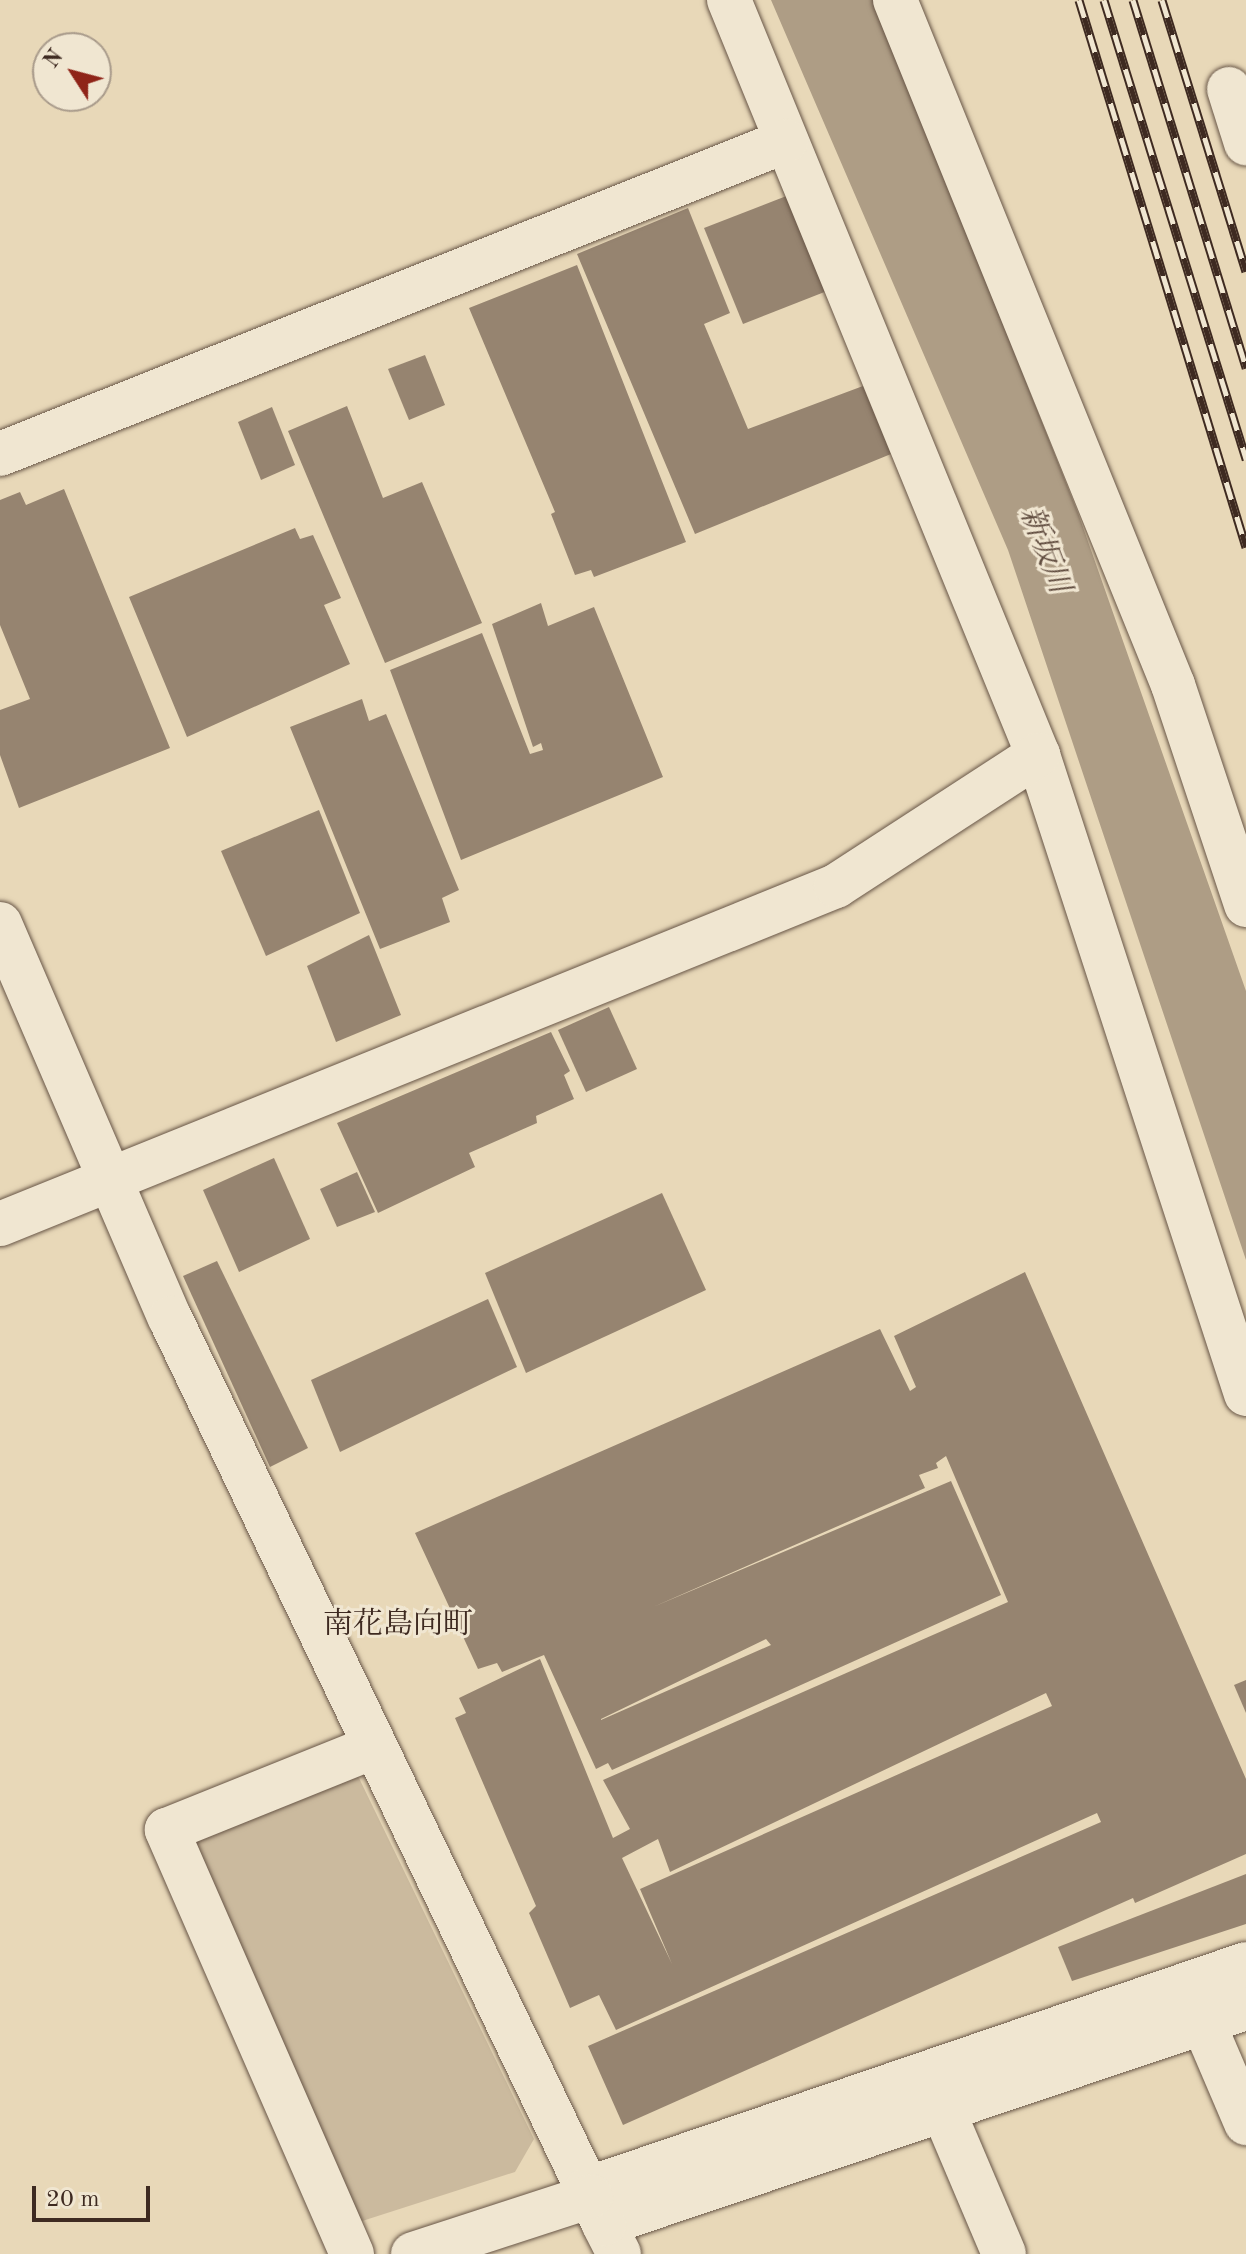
<!DOCTYPE html>
<meta charset="utf-8">
<style>
body{margin:0}
#map{position:relative;width:1246px;height:2254px;overflow:hidden;background:#e8d8b8;font-family:"Old Standard TT","Noto Serif JP",serif}
div>[style]{position:absolute}
.green>*{inset:0;background:#cbba9e}
.water>*{inset:0;background:#ae9d85}
.building>*{inset:0;background:#968470}
.roads{filter:drop-shadow(0 0 2px #685647) drop-shadow(0 0 2px #685647)}
.minor>*{height:44px;margin:-22px;padding:0 22px;transform-origin:22px;border-radius:22px;background:#f0e6d1}
.tertiary>*{height:44px;margin:-22px;padding:0 22px;transform-origin:22px;border-radius:22px;background:#f0e6d1}
.rail>*{height:9px;margin-top:-4.5px;transform-origin:0;background:repeating-linear-gradient(90deg,#f0e6d1 0 18px,#3e2a21 0 36px);box-sizing:border-box;border-block:2px solid #3e2a21}
span{translate:-50% -50%;white-space:nowrap;text-align:center;line-height:1.15;-webkit-text-stroke:6px #f0e6d1;paint-order:stroke}
.water-label{font-size:30px;color:#604c3f;font-style:italic}
.neighbourhood-label{font-size:30px;color:#3e2a21}
.north{position:absolute;left:32px;top:32px;width:80px;height:80px;box-sizing:border-box;background:#f0e6d1;border:2px solid #a99b8b;border-radius:50%;rotate:306deg;font-size:22px;font-weight:700;line-height:32px;text-align:center;color:#3e2a21}
.north::after{content:'';display:block;margin:auto;width:28px;height:36px;background:#8f2418;clip-path:polygon(50% 0,100% 100%,50% 72%,0 100%)}
.scale{position:absolute;left:32px;top:2186px;width:118px;height:36px;box-sizing:border-box;border:4px solid #3e2a21;border-top:0;padding-left:10px;font-size:24px;line-height:28px;white-space:nowrap;color:#3e2a21;-webkit-text-stroke:6px #f0e6d1;paint-order:stroke}
</style>
<div id="map">
<div class="green">
<i style="clip-path:polygon(358px 1776px,534px 2139px,515px 2172px,356px 2223px,186px 1853px,201px 1832px)"></i>
</div>
<div class="water">
<i style="clip-path:polygon(771px 0,874px 0,1078px 513px,1246px 991px,1246px 1260px,1008px 550px)"></i>
</div>
<div class="building">
<i style="clip-path:polygon(789px 195px,827px 291px,743px 324px,704px 228px)"></i>
<i style="clip-path:polygon(688px 208px,730px 313px,704px 324px,748px 429px,863px 386px,891px 454px,695px 534px,577px 254px)"></i>
<i style="clip-path:polygon(577px 265px,686px 542px,594px 577px,591px 570px,575px 575px,551px 514px,555px 512px,469px 308px)"></i>
<i style="clip-path:polygon(425px 355px,445px 405px,409px 420px,388px 369px)"></i>
<i style="clip-path:polygon(347px 406px,383px 498px,422px 482px,482px 623px,385px 663px,288px 431px)"></i>
<i style="clip-path:polygon(272px 407px,295px 465px,261px 480px,238px 422px)"></i>
<i style="clip-path:polygon(64px 489px,170px 748px,19px 808px,0 755px,0 710px,30px 699px,0 625px,0 500px,20px 492px,26px 505px)"></i>
<i style="clip-path:polygon(295px 528px,300px 539px,313px 535px,341px 598px,324px 605px,350px 664px,187px 737px,129px 597px)"></i>
<i style="clip-path:polygon(541px 603px,548px 626px,594px 607px,663px 777px,461px 860px,390px 670px,482px 633px,530px 754px,543px 750px,541px 743px,533px 747px,492px 624px)"></i>
<i style="clip-path:polygon(362px 699px,369px 721px,386px 714px,459px 890px,442px 898px,450px 922px,380px 949px,290px 727px)"></i>
<i style="clip-path:polygon(319px 810px,360px 913px,266px 956px,221px 851px)"></i>
<i style="clip-path:polygon(369px 935px,401px 1015px,336px 1042px,307px 966px)"></i>
<i style="clip-path:polygon(609px 1007px,637px 1069px,586px 1092px,558px 1030px)"></i>
<i style="clip-path:polygon(551px 1032px,570px 1071px,564px 1075px,574px 1099px,536px 1116px,537px 1123px,469px 1153px,475px 1167px,378px 1213px,337px 1123px)"></i>
<i style="clip-path:polygon(274px 1158px,310px 1239px,239px 1272px,203px 1190px)"></i>
<i style="clip-path:polygon(357px 1172px,375px 1212px,337px 1227px,320px 1189px)"></i>
<i style="clip-path:polygon(662px 1193px,706px 1290px,526px 1373px,485px 1273px)"></i>
<i style="clip-path:polygon(217px 1261px,308px 1448px,270px 1467px,183px 1276px)"></i>
<i style="clip-path:polygon(evenodd,1025px 1272px,1246px 1779px,1246px 1854px,1135px 1903px,1133px 1898px,623px 2125px,588px 2046px,1101px 1822px,1097px 1813px,616px 2030px,599px 1995px,570px 2008px,529px 1913px,536px 1906px,455px 1718px,466px 1713px,459px 1698px,540px 1659px,613px 1838px,630px 1829px,603px 1780px,1008px 1602px,946px 1456px,936px 1463px,938px 1468px,919px 1475px,925px 1488px,653px 1607px,951px 1481px,1001px 1595px,612px 1770px,608px 1763px,596px 1769px,544px 1655px,502px 1672px,497px 1663px,478px 1669px,415px 1533px,880px 1329px,910px 1391px,916px 1387px,894px 1336px,1025px 1272px,766px 1639px,771px 1645px,601px 1720px,601px 1719px,766px 1639px,1025px 1272px,1046px 1693px,1052px 1706px,640px 1889px,672px 1964px,622px 1858px,658px 1839px,670px 1872px,1046px 1693px)"></i>
<i style="clip-path:polygon(488px 1299px,517px 1367px,340px 1452px,311px 1380px)"></i>
<i style="clip-path:polygon(1246px 1680px,1246px 1713px,1234px 1685px)"></i>
<i style="clip-path:polygon(1246px 1874px,1246px 1924px,1072px 1981px,1058px 1947px)"></i>
</div>
<div class="roads">
<div class="minor">
<i style="left:729px;top:0;width:816px;rotate:67.74deg"></i>
<i style="left:1038px;top:755px;width:672px;rotate:71.97deg"></i>
<i style="left:895px;top:0;width:739px;rotate:67.91deg"></i>
<i style="left:1173px;top:685px;width:232px;rotate:71.6deg"></i>
<i style="left:1229px;top:89px;width:57px;rotate:72.5deg"></i>
<i style="left:0;top:1224px;width:902px;rotate:-22.01deg"></i>
<i style="left:836px;top:886px;width:241px;rotate:-33deg"></i>
<i style="left:1203px;top:2022px;width:110px;rotate:66.9deg"></i>
<i style="left:943px;top:2110px;width:156px;rotate:67deg"></i>
<i style="left:352px;top:2254px;width:463px;rotate:-113.6deg"></i>
<i style="left:167px;top:1830px;width:222px;rotate:-21.9deg"></i>
<i style="left:619px;top:2254px;width:34px;rotate:-117deg"></i>
<i style="left:604px;top:2224px;width:677px;rotate:-18.6deg"></i>
</div>
<div class="tertiary">
<i style="left:0;top:454px;width:846px;rotate:-21.71deg"></i>
<i style="left:0;top:924px;width:429px;rotate:66.7deg"></i>
<i style="left:170px;top:1318px;width:1005px;rotate:64.4deg"></i>
<i style="left:587px;top:2189px;width:696px;rotate:-18.85deg"></i>
<i style="left:413px;top:2254px;width:187px;rotate:-18deg"></i>
</div>
</div>
<div class="rail">
<i style="left:1079px;top:0;width:572px;rotate:73.02deg"></i>
<i style="left:1104px;top:0;width:481px;rotate:72.8deg"></i>
<i style="left:1133px;top:0;width:385px;rotate:72.9deg"></i>
<i style="left:1162px;top:0;width:284px;rotate:72.8deg"></i>
</div>
<div class="water-label">
<span style="left:1044px;top:550px;rotate:69deg">新坂川</span>
</div>
<div class="neighbourhood-label">
<span style="left:398px;top:1625px">南花島向町</span>
</div>
<div class="north">N</div>
<div class="scale">20 m</div>
</div>
